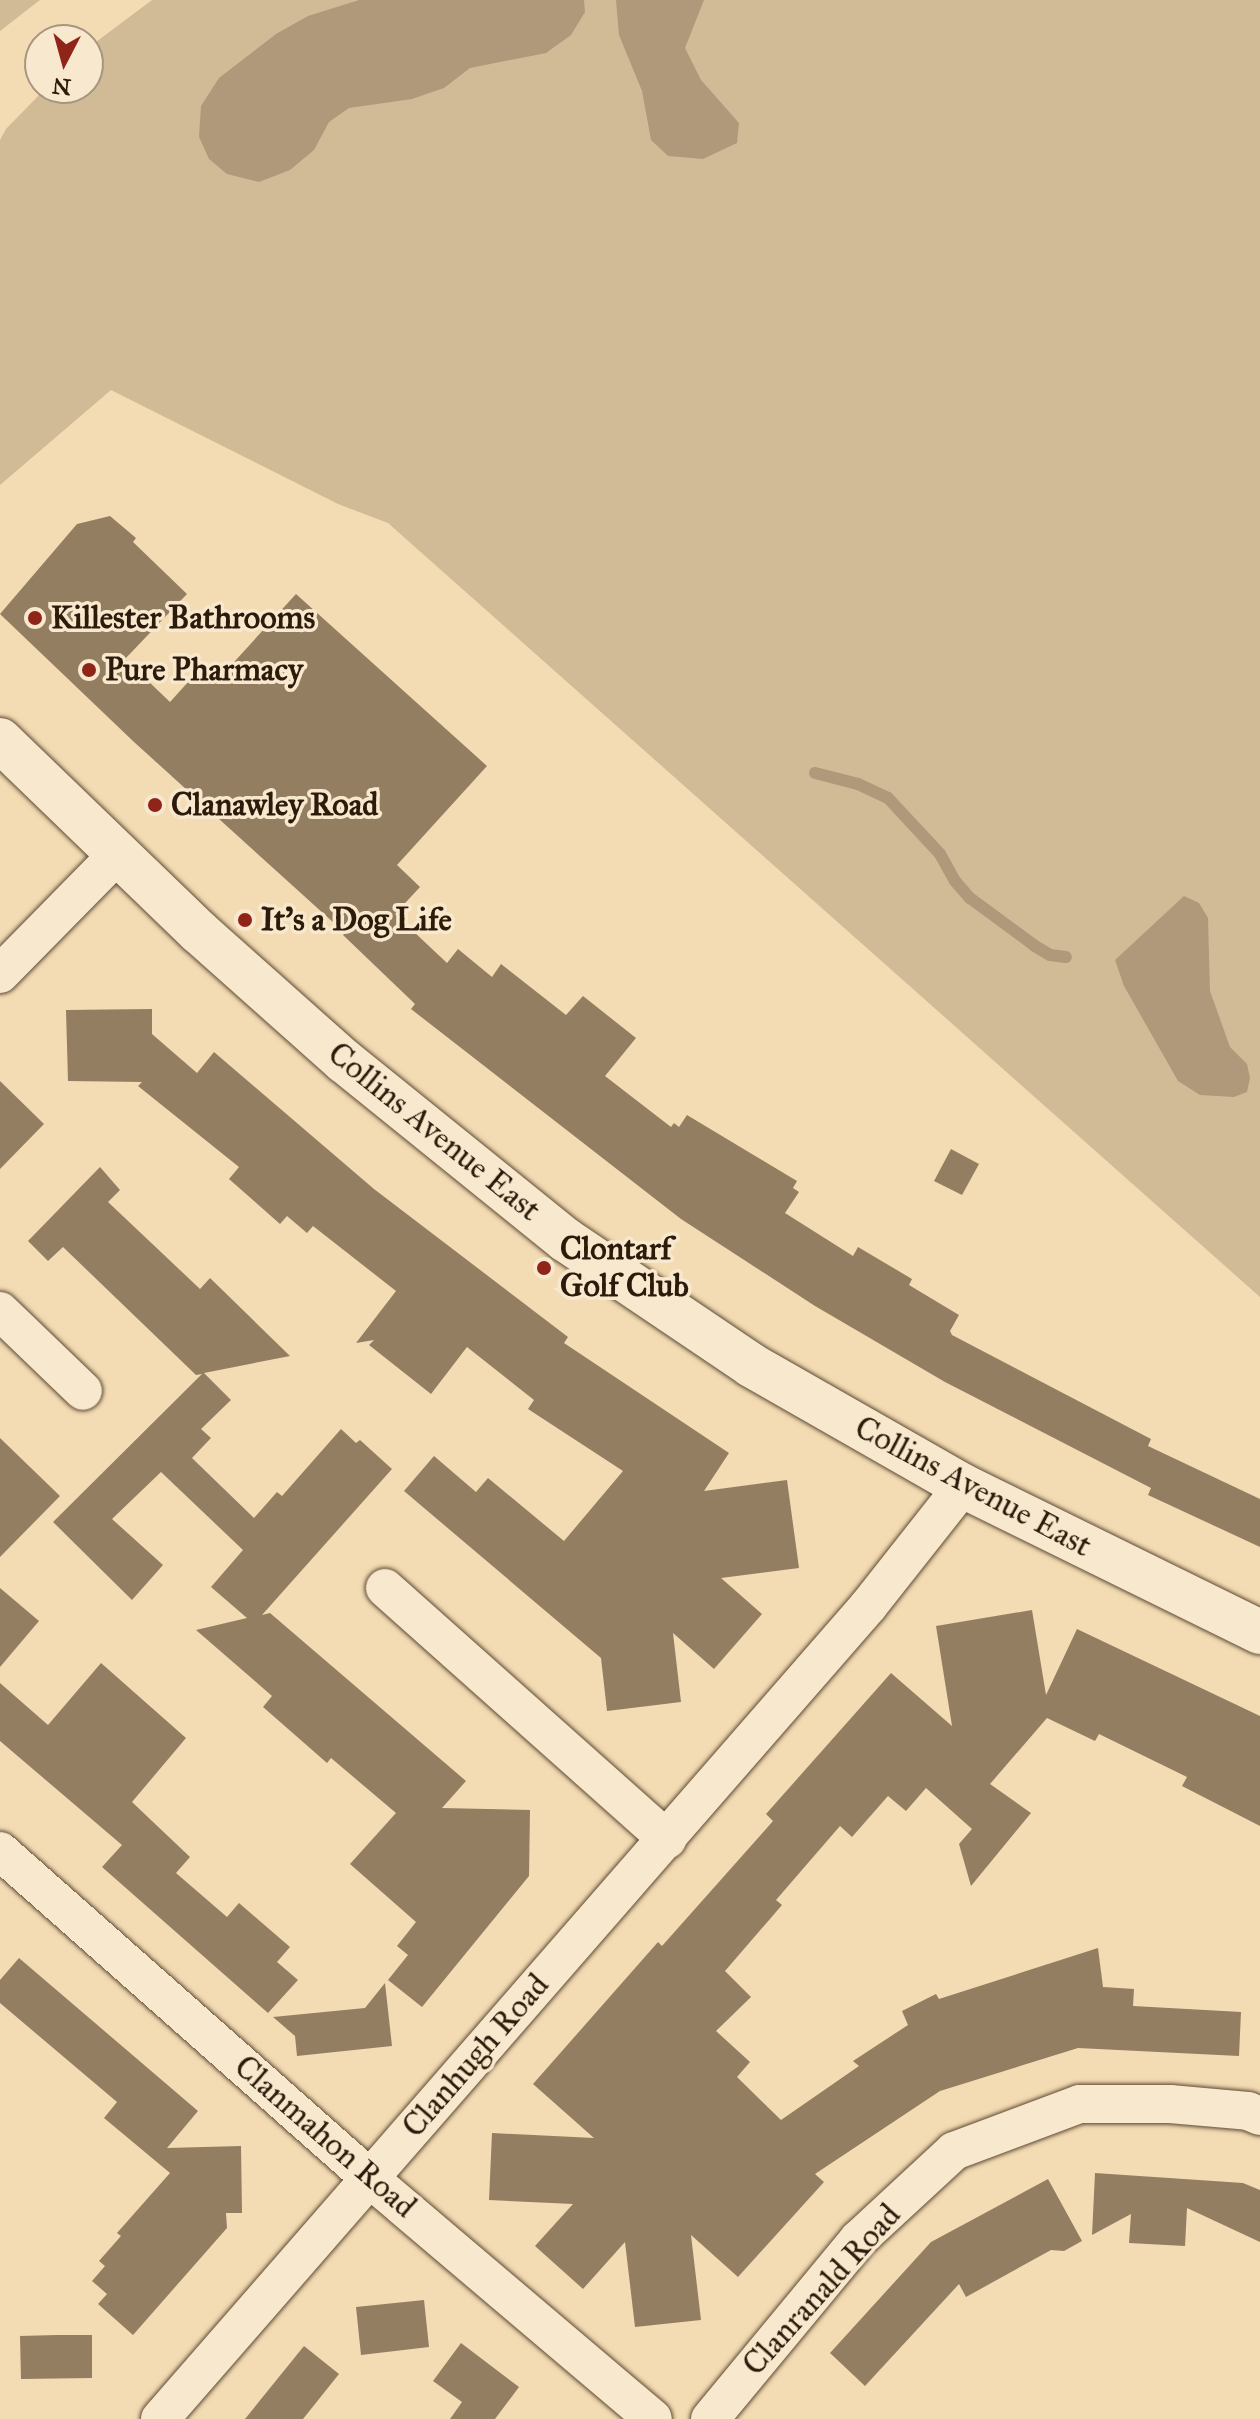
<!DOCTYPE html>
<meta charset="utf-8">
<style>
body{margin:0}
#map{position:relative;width:1260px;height:2419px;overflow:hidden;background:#f3dbb3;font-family:"IM FELL Great Primer",serif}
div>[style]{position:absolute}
.green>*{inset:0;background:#d1ba96}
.water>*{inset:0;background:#af997a}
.stream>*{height:12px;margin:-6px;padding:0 6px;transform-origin:6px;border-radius:6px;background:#af997a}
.building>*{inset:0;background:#937e62}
.roads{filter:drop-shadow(0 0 2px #5e4a34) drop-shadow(0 0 2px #5e4a34)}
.street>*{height:38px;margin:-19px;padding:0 19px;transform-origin:19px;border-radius:19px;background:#f7e8ce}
.secondary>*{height:44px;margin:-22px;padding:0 22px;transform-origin:22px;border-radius:22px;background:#f7e8ce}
.dots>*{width:22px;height:22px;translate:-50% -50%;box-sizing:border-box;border:4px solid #f7e8ce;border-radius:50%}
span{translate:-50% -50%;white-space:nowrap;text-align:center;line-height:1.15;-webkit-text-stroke:7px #f7e8ce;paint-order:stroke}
.poi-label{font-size:32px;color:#2c1a0a;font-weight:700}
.left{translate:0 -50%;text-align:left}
.street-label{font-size:32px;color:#2c1a0a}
.north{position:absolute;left:24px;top:24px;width:80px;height:80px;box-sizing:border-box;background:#f7e8ce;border:2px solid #a69680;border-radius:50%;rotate:186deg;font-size:22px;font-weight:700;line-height:32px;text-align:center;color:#2c1a0a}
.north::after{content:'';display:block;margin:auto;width:28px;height:36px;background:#8f2418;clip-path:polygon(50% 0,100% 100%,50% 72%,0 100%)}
</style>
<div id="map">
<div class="green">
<i style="clip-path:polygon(0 0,40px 0,0 31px)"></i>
<i style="clip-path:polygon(152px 0,1260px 0,1260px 1297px,388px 523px,338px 504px,111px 390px,0 485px,0 140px,6px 129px,46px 88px,88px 88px,88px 48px)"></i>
</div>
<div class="water">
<i style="clip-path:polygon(359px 0,584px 0,585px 12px,571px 35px,546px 53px,470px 68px,444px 88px,412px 99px,349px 108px,329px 122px,314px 150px,290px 170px,259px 182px,227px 174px,209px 159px,199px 137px,201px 106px,219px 78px,276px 34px,308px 16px)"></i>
<i style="clip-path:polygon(616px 0,704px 0,685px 48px,701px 80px,739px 123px,737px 143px,703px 159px,668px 156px,651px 140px,642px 91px,619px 35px)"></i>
<i style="clip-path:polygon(1184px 896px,1199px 903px,1208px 918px,1210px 991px,1230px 1047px,1247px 1064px,1250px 1078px,1247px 1092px,1234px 1097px,1200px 1095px,1178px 1081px,1124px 986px,1115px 960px)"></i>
</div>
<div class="stream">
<i style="left:815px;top:773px;width:44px;rotate:14.3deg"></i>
<i style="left:858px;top:784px;width:33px;rotate:25deg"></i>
<i style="left:888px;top:798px;width:76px;rotate:47.1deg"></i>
<i style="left:940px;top:854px;width:31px;rotate:61deg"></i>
<i style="left:955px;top:881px;width:23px;rotate:49deg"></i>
<i style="left:970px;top:898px;width:81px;rotate:36.4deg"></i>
<i style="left:1035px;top:946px;width:17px;rotate:31deg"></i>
<i style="left:1050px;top:955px;width:16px;rotate:7deg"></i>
</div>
<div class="building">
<i style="clip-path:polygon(110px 516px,136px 538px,133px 542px,187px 594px,125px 659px,170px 702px,199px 670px,214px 684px,296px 594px,487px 766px,397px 865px,420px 887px,395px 914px,447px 963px,458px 949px,492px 977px,501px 964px,566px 1015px,583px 996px,636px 1038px,605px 1076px,671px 1127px,674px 1123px,679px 1127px,687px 1115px,797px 1181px,793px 1188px,799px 1192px,785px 1213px,853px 1256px,858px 1247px,912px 1279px,909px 1285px,959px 1315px,950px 1331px,952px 1335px,1151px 1439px,1148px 1446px,1260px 1499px,1260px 1547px,1148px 1495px,1151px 1488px,945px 1382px,815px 1306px,681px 1219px,411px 1009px,415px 1004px,343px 935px,345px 933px,134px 742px,0 614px,77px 524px)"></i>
<i style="clip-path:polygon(152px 1009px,152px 1034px,197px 1073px,214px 1052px,374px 1189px,568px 1337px,564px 1343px,729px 1453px,704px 1491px,787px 1480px,799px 1568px,721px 1578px,762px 1614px,714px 1669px,673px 1633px,681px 1702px,607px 1711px,601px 1658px,404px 1491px,434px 1456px,476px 1492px,488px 1478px,564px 1541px,623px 1471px,528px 1409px,534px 1400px,467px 1347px,431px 1394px,369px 1345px,374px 1340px,356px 1343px,396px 1291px,313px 1226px,307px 1233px,287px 1216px,280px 1224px,229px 1179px,239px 1167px,138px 1086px,142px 1082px,68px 1081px,66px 1010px)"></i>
<i style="clip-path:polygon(0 1081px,44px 1124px,0 1169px)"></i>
<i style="clip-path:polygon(951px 1149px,979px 1164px,962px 1195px,934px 1181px)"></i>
<i style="clip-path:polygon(100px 1167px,120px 1190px,108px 1202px,200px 1289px,210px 1278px,290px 1356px,204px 1373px,231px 1400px,201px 1429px,211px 1438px,192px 1458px,254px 1518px,277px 1492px,282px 1496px,341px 1429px,356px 1443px,360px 1440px,392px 1469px,262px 1615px,270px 1613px,466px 1781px,442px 1808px,530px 1810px,529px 1876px,422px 2007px,388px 1980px,408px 1955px,397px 1946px,416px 1922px,350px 1864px,396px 1813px,331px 1758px,327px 1763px,263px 1707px,272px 1696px,196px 1630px,247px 1618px,211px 1587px,243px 1550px,161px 1472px,112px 1519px,163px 1565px,132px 1600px,53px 1522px,202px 1374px,196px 1375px,63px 1247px,48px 1261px,28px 1241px)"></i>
<i style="clip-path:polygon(0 1438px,60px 1496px,0 1557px)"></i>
<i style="clip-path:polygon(0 1588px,39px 1621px,0 1667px)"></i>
<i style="clip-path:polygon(1032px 1610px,1046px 1695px,1077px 1629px,1260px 1716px,1260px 1826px,1182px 1786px,1187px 1777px,1099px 1734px,1095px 1741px,1047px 1718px,990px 1784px,1031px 1813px,971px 1886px,959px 1844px,972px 1829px,926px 1788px,906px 1811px,888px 1796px,852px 1837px,840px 1826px,776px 1900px,782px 1905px,725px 1971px,751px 1997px,716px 2031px,750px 2062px,737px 2077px,781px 2120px,859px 2066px,853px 2061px,908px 2025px,902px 2011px,936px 1994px,939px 1999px,1098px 1948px,1103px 1987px,1134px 1989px,1133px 2006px,1241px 2012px,1239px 2056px,1078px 2048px,940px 2091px,815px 2174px,824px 2182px,738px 2277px,691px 2235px,701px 2320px,635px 2327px,625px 2242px,583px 2289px,535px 2246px,573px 2204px,489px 2200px,492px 2133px,594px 2138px,533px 2084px,658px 1942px,662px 1946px,773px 1821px,766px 1814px,891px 1673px,952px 1726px,936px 1626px)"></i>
<i style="clip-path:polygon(101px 1663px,186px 1738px,132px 1802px,190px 1857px,176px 1873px,227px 1917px,239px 1903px,290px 1947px,277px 1962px,298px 1980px,268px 2013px,102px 1867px,122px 1845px,0 1741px,0 1683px,48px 1725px)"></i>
<i style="clip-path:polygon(19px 1958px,198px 2111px,167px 2148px,241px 2146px,242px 2213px,226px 2213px,227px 2228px,133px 2335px,98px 2304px,107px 2294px,92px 2281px,105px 2266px,99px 2261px,121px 2236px,117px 2233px,170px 2173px,104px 2118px,117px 2102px,0 2003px,0 1980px)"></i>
<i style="clip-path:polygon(385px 1983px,392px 2046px,297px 2056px,295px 2036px,273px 2017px,365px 2008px)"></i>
<i style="clip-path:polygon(1095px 2173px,1243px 2183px,1260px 2190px,1260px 2242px,1187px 2208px,1185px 2246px,1129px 2243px,1131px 2214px,1092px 2235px)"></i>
<i style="clip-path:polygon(1048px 2179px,1082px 2241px,1064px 2251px,1051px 2250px,966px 2297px,959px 2284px,865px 2386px,830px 2353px,931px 2242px)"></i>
<i style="clip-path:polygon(424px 2300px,429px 2347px,361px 2355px,356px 2307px)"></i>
<i style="clip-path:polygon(56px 2335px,92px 2335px,92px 2378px,21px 2379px,20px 2336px)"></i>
<i style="clip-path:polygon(461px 2343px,519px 2387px,495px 2419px,450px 2419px,462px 2402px,433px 2381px)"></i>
<i style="clip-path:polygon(304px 2346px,339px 2374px,303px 2419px,245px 2419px)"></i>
</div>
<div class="roads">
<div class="street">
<i style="left:0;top:974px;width:167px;rotate:-45.5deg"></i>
<i style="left:0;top:1311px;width:115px;rotate:43.9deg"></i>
<i style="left:385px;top:1588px;width:378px;rotate:41.7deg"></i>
<i style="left:0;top:1851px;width:493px;rotate:41.5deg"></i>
<i style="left:369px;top:2178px;width:372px;rotate:40.3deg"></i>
<i style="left:160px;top:2419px;width:1079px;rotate:-48.94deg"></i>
<i style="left:869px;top:1605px;width:152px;rotate:-51.7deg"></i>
<i style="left:710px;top:2419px;width:234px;rotate:-50.4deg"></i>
<i style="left:859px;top:2239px;width:129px;rotate:-42.8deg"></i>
<i style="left:954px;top:2151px;width:134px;rotate:-20.5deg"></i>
<i style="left:1080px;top:2104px;width:90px"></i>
<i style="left:1170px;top:2104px;width:78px;rotate:5.1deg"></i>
<i style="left:1248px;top:2111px;width:13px;rotate:23deg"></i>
</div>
<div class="secondary">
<i style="left:0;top:740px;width:277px;rotate:44deg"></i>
<i style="left:199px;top:932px;width:194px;rotate:41.7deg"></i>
<i style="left:344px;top:1061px;width:285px;rotate:38.9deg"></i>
<i style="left:566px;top:1240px;width:223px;rotate:34deg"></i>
<i style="left:751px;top:1365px;width:244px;rotate:29.7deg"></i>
<i style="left:963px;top:1486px;width:331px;rotate:26.2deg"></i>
</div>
</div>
<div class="dots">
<i style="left:35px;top:618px;background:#8f2418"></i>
<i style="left:89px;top:670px;background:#8f2418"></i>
<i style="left:155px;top:805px;background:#8f2418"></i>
<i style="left:245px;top:920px;background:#8f2418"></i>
<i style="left:544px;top:1268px;background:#8f2418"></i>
</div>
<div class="poi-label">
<span class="left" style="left:51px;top:618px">Killester Bathrooms</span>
<span class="left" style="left:105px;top:670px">Pure Pharmacy</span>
<span class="left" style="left:171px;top:805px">Clanawley Road</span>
<span class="left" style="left:261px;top:920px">It’s a Dog Life</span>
<span class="left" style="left:560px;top:1268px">Clontarf<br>Golf Club</span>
</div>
<div class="street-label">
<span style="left:434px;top:1132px;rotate:39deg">Collins Avenue East</span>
<span style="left:973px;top:1487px;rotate:28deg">Collins Avenue East</span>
<span style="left:476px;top:2056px;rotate:-49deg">Clanhugh Road</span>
<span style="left:325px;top:2137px;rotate:41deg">Clanmahon Road</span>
<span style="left:822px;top:2290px;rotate:-48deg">Clanranald Road</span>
</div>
<div class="north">N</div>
</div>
